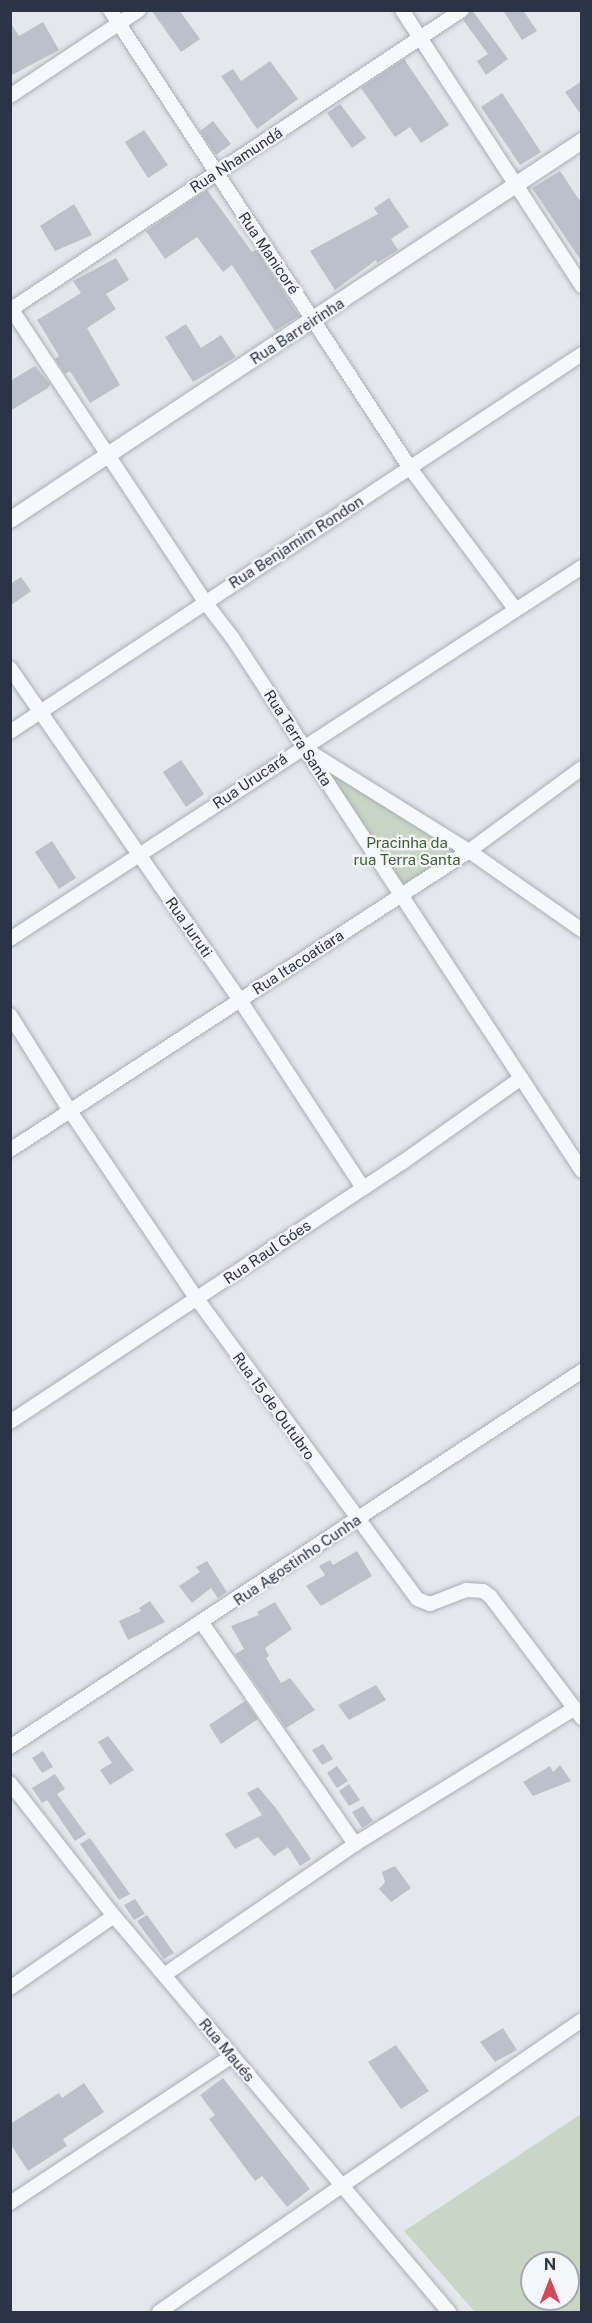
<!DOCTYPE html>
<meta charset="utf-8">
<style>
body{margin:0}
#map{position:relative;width:592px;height:2323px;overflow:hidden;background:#e4e7ec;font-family:"Public Sans",sans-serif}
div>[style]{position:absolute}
.green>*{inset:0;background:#c9d6c5}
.building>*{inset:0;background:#bbc0ca}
.roads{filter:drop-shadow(0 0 2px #a9aeb7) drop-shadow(0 0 2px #a9aeb7)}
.minor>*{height:14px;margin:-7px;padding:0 7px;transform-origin:7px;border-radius:7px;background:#f7f8fa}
.tertiary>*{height:16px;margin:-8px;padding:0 8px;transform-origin:8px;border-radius:8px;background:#f7f8fa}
span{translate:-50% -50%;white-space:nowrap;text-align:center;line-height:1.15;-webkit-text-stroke:4.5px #f4f6f9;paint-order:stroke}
.street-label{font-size:15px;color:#2b3445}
.park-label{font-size:15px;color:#3f6138}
.frame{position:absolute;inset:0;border:12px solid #2b3445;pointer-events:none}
.north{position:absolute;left:520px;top:2251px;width:60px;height:60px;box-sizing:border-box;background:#f4f6f9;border:2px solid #a4a8b1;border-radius:50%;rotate:0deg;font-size:16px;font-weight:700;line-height:24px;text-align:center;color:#2b3445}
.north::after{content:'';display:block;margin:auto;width:21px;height:27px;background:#d1495b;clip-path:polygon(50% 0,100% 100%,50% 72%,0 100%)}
</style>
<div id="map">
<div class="green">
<i style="clip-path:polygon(304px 746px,465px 851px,398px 895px)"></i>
<i style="clip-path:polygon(evenodd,581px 2114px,581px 2312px,475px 2312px,404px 2231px,581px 2114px,532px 2263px,568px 2263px,568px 2299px,532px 2299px,532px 2263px)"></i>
</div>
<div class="building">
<i style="clip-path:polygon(151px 10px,179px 10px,200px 39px,181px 52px)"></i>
<i style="clip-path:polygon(472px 10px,508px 59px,486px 75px,477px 61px,488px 54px,463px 20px)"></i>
<i style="clip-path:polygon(503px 10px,523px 10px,537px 31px,522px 40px)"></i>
<i style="clip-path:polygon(10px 22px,19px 36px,43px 22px,59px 50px,10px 76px)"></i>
<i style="clip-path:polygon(404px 59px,449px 125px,421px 143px,410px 127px,395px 137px,361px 88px)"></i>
<i style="clip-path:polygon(270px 61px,298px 99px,257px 129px,221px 76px,233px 69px,241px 81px)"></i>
<i style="clip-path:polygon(582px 81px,582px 116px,565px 92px)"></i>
<i style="clip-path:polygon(502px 93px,541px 152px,520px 165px,481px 107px)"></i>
<i style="clip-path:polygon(340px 104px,366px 138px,352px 148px,327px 113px)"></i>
<i style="clip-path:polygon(213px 121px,231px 144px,216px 155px,200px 131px)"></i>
<i style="clip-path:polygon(144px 130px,168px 165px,148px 178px,125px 142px)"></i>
<i style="clip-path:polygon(560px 171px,582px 204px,582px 262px,532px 188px)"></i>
<i style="clip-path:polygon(207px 190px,252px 252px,256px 249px,299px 316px,275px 331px,232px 265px,223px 272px,197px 237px,165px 259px,146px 231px)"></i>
<i style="clip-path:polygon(389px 198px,409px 227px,391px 239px,398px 250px,377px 263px,376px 260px,335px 290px,310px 251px,378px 214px,374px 208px)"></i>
<i style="clip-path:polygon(74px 204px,92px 235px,55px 251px,40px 226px)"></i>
<i style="clip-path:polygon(116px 258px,129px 280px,106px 294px,116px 309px,87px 328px,120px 385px,90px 403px,70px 371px,65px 374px,55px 359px,59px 356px,37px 320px,81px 293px,73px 281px)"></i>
<i style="clip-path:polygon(186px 324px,201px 348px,221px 335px,236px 357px,193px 382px,165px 337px)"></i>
<i style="clip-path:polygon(35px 366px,50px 384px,48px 388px,10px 411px,10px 381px)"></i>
<i style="clip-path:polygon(21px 577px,31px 591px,10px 606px,10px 584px)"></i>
<i style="clip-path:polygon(181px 760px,204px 794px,186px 807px,163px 772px)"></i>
<i style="clip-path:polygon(52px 841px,76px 878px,59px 889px,35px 852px)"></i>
<i style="clip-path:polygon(357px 1551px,372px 1576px,321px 1606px,306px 1586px,325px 1575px,319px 1566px,330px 1560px,333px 1565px)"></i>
<i style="clip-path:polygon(207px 1561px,227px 1592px,218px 1598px,211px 1588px,192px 1603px,179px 1586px,200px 1572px,196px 1567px)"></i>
<i style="clip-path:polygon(150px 1601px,165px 1622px,128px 1640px,119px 1621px,141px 1611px,139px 1608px)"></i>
<i style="clip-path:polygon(275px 1602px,292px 1629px,265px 1648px,269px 1656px,266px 1658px,281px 1683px,290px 1678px,315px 1710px,286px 1728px,235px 1654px,244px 1649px,231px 1626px,259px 1615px,257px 1612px)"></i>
<i style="clip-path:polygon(376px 1685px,386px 1700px,349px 1720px,338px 1705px)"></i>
<i style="clip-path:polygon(245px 1701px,258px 1719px,221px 1744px,209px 1725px)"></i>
<i style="clip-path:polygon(108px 1736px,134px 1770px,110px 1785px,100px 1770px,112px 1763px,98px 1742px)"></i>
<i style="clip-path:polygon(323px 1744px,333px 1759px,322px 1765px,312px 1750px)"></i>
<i style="clip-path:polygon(43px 1751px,53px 1767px,42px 1773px,32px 1758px)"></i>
<i style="clip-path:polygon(560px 1765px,571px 1781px,533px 1796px,523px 1782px,550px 1766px,553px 1772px)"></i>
<i style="clip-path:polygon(337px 1766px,348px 1781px,337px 1788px,327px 1773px)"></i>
<i style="clip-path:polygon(55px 1774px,65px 1789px,57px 1794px,86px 1834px,75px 1841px,47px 1800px,42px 1803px,32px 1788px)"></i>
<i style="clip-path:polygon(349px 1784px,360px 1800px,349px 1806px,339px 1791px)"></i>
<i style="clip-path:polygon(258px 1787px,275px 1807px,311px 1859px,300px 1866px,288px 1847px,274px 1856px,258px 1837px,235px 1849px,225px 1834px,262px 1815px,247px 1793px)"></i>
<i style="clip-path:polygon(363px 1806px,373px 1821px,362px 1828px,352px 1812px)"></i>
<i style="clip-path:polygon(90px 1838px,130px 1894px,119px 1900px,80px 1844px)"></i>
<i style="clip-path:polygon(395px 1866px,411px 1888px,391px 1902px,379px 1889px,385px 1882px,382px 1872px)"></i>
<i style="clip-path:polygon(135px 1899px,145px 1914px,134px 1920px,124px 1905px)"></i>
<i style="clip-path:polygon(147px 1915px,174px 1953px,164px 1959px,137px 1921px)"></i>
<i style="clip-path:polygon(503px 2028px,517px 2050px,495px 2062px,480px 2042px)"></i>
<i style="clip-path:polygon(396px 2045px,429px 2091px,401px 2109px,368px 2062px)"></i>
<i style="clip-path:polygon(223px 2078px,310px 2189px,287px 2207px,262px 2176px,255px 2181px,209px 2119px,215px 2115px,200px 2095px)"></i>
<i style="clip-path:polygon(84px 2083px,104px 2112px,63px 2139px,67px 2146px,28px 2171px,10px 2143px,10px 2124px,59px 2093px,62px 2098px)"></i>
</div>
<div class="roads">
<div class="minor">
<i style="left:110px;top:10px;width:548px;rotate:56.77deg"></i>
<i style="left:410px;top:468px;width:177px;rotate:53.3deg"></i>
<i style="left:402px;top:10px;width:330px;rotate:56.9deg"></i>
<i style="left:10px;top:96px;width:155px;rotate:-33.7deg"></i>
<i style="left:10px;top:307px;width:354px;rotate:56.5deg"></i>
<i style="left:205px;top:602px;width:44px;rotate:52.4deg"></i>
<i style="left:232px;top:637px;width:638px;rotate:56.76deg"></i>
<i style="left:10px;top:310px;width:542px;rotate:-33.57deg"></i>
<i style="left:10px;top:668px;width:404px;rotate:55.3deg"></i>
<i style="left:240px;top:1000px;width:225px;rotate:56.8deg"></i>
<i style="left:10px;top:732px;width:686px;rotate:-33.46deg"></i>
<i style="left:310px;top:752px;width:187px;rotate:31.9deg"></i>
<i style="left:469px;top:851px;width:138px;rotate:35deg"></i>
<i style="left:10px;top:939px;width:682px;rotate:-33.04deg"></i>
<i style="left:10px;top:1015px;width:113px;rotate:58deg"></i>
<i style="left:70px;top:1111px;width:227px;rotate:56deg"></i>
<i style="left:197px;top:1299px;width:372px;rotate:53.7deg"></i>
<i style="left:417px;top:1599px;width:14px;rotate:21deg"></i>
<i style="left:430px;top:1604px;width:39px;rotate:-21deg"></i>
<i style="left:466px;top:1590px;width:17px;rotate:3deg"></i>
<i style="left:483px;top:1591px;width:9px;rotate:36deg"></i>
<i style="left:490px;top:1596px;width:153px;rotate:53deg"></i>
<i style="left:10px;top:1150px;width:548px;rotate:-33.08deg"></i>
<i style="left:469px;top:851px;width:140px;rotate:-36.3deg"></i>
<i style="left:10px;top:1422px;width:471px;rotate:-33.5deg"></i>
<i style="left:403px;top:1162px;width:145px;rotate:-35.4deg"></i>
<i style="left:202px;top:1623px;width:269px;rotate:55.3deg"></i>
<i style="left:10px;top:1747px;width:685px;rotate:-33.32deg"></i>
<i style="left:10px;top:1783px;width:169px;rotate:52deg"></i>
<i style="left:114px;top:1916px;width:519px;rotate:49.77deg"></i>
<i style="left:164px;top:1975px;width:232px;rotate:-34.4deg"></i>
<i style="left:355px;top:1844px;width:259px;rotate:-31.7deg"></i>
<i style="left:10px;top:1988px;width:126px;rotate:-34.7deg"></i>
<i style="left:10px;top:2203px;width:266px;rotate:-33.5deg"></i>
<i style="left:159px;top:2312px;width:514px;rotate:-34.62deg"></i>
</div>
<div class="tertiary">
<i style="left:10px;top:520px;width:686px;rotate:-33.53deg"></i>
</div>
</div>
<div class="street-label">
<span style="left:236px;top:160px;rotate:-33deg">Rua Nhamundá</span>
<span style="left:269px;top:253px;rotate:56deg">Rua Manicoré</span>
<span style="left:297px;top:331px;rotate:-33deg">Rua Barreirinha</span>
<span style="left:296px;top:542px;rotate:-33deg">Rua Benjamim Rondon</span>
<span style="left:298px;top:738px;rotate:57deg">Rua Terra Santa</span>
<span style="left:250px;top:781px;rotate:-34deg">Rua Urucará</span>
<span style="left:189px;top:927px;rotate:55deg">Rua Juruti</span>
<span style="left:298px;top:962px;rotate:-33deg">Rua Itacoatiara</span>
<span style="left:267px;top:1252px;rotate:-34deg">Rua Raul Góes</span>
<span style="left:274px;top:1406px;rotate:54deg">Rua 15 de Outubro</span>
<span style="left:297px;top:1560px;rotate:-34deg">Rua Agostinho Cunha</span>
<span style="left:227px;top:2050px;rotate:50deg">Rua Maués</span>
</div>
<div class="park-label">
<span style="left:407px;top:851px">Pracinha da<br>rua Terra Santa</span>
</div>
<div class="frame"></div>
<div class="north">N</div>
</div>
